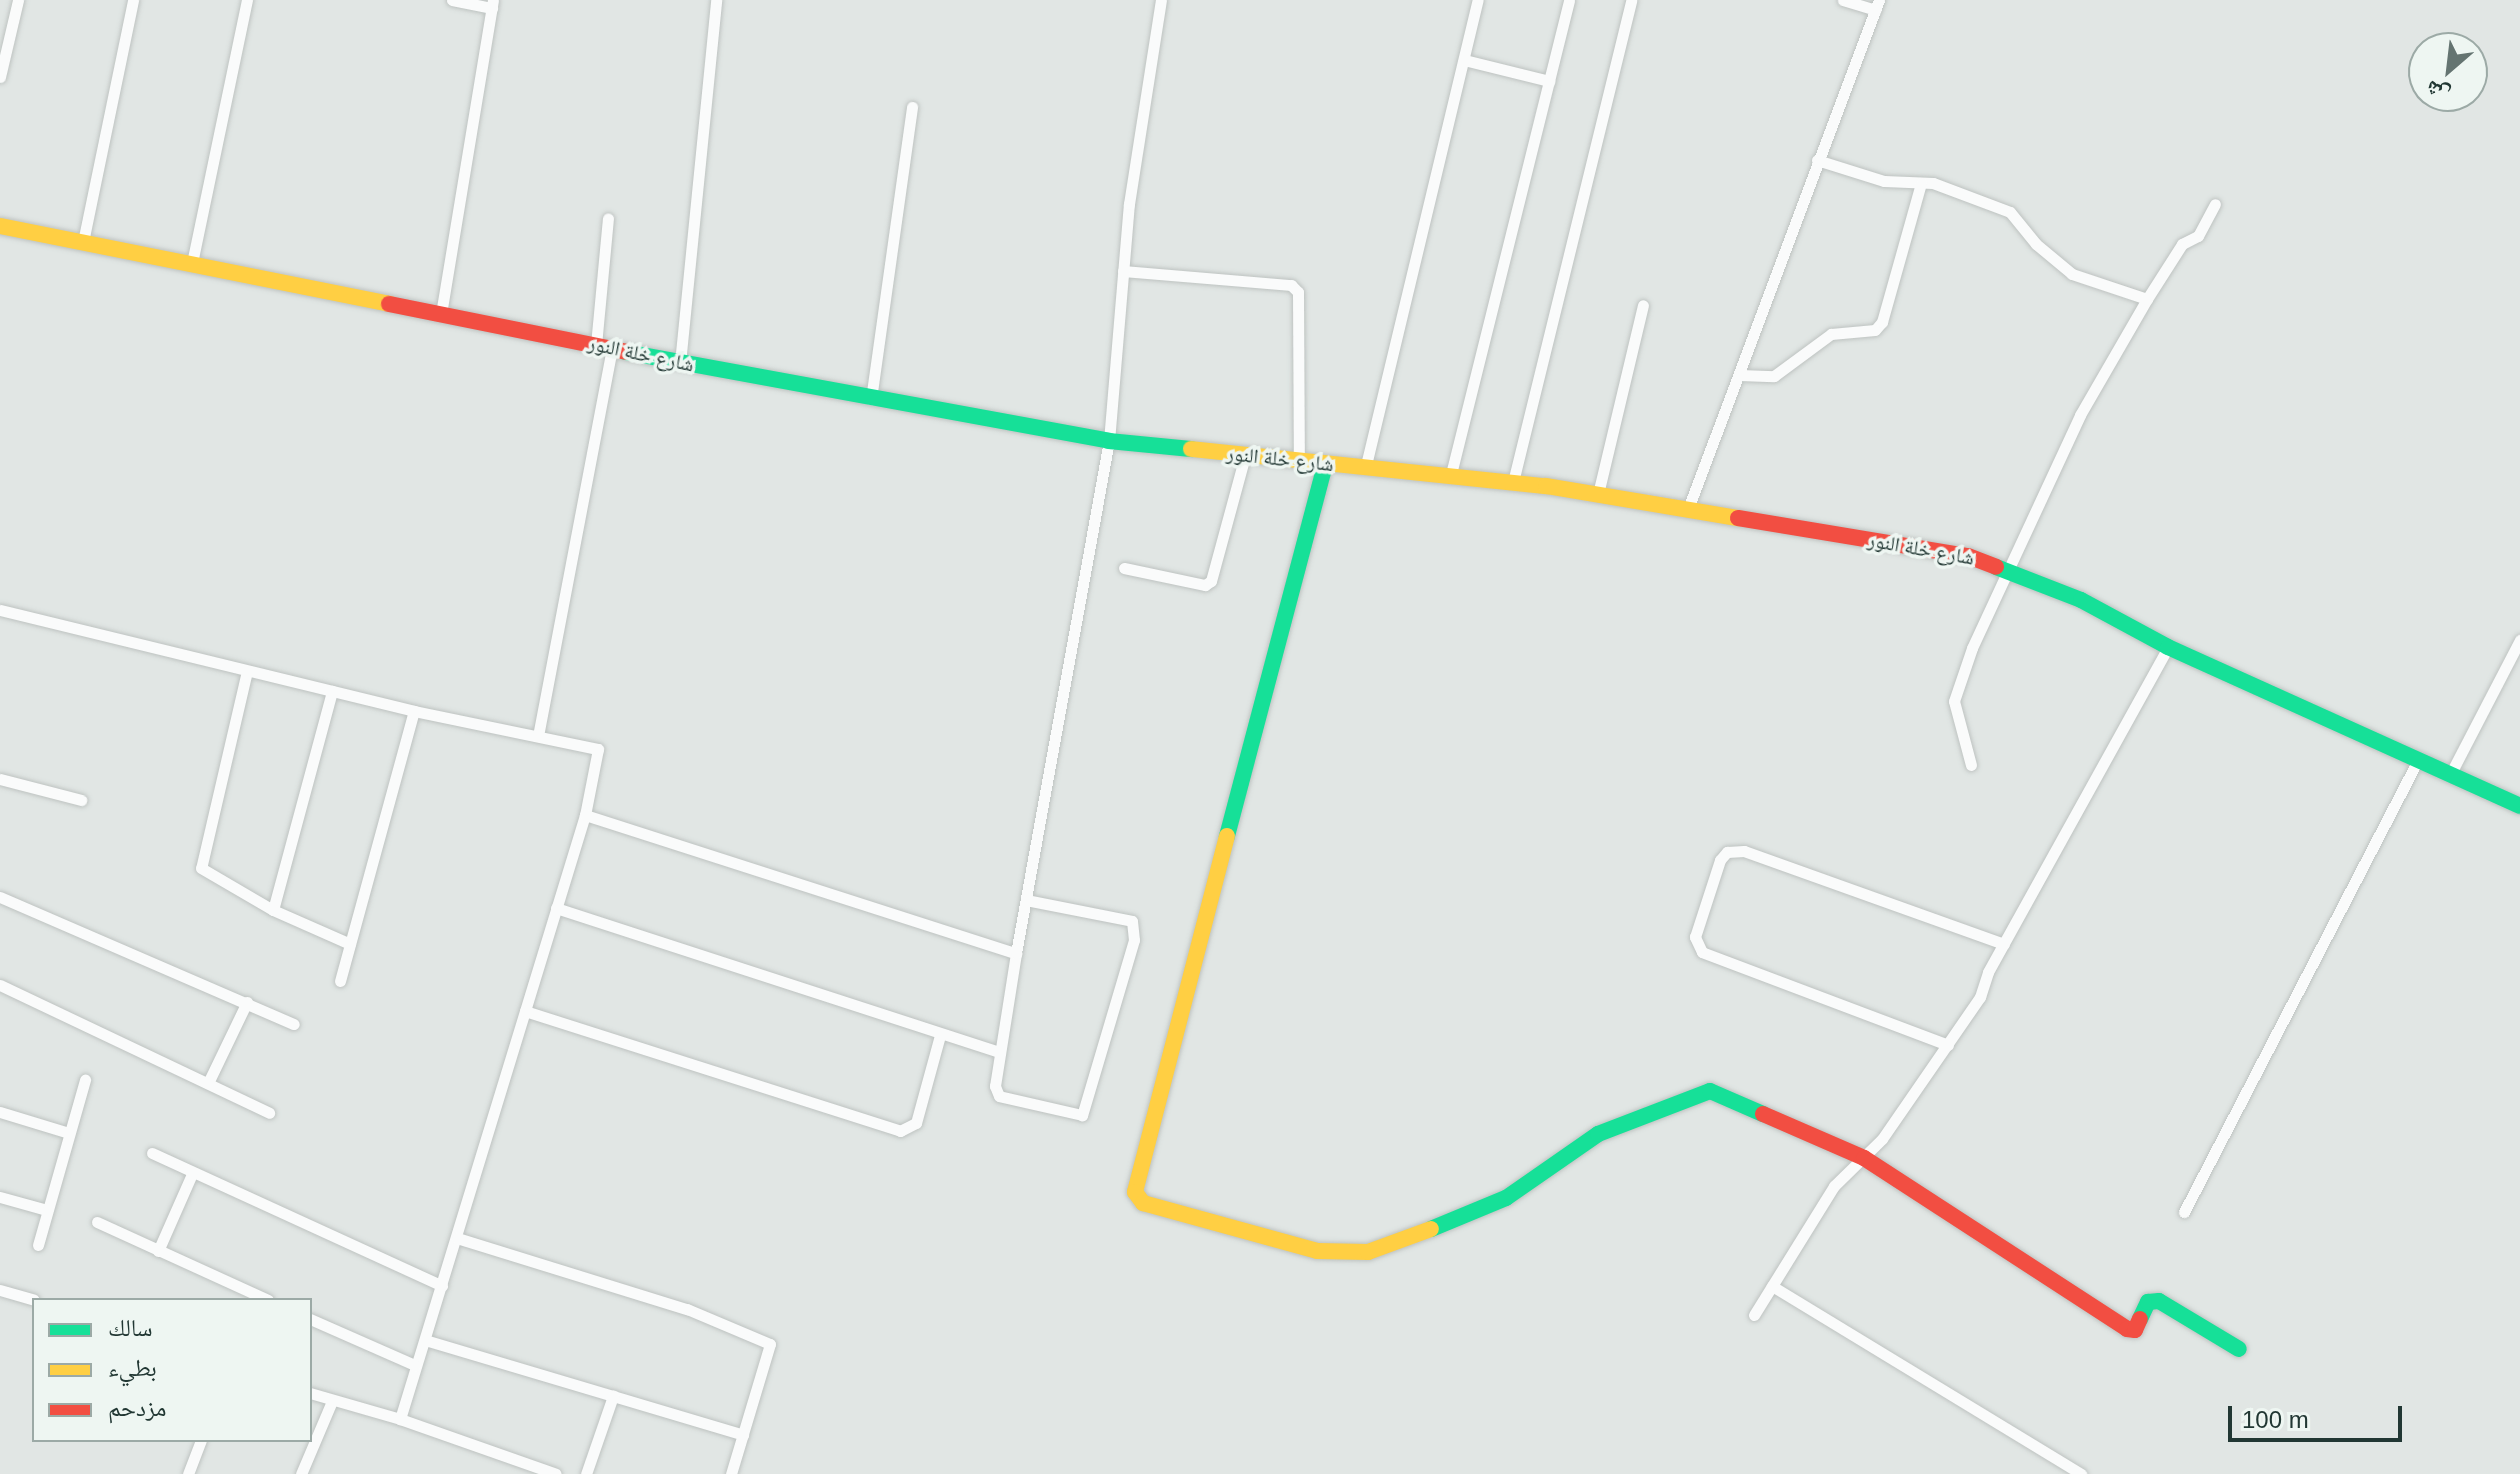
<!DOCTYPE html>
<meta charset="utf-8">
<style>
body{margin:0}
#map{position:relative;width:2520px;height:1474px;overflow:hidden;background:#e1e6e4;font-family:Helvetica,"Noto Naskh Arabic",sans-serif}
div>[style]{position:absolute}
.roads{filter:drop-shadow(0 0 2px #bec3c1) drop-shadow(0 0 2px #bec3c1)}
.street>*{height:11px;margin:-5.5px;padding:0 5.5px;transform-origin:5.5px;border-radius:5.5px;background:#fafbfb}
.fast>*{height:16px;margin:-8px;padding:0 8px;transform-origin:8px;border-radius:8px;background:#16e098}
.slow>*{height:16px;margin:-8px;padding:0 8px;transform-origin:8px;border-radius:8px;background:#ffcf43}
.jam>*{height:16px;margin:-8px;padding:0 8px;transform-origin:8px;border-radius:8px;background:#f24e42}
span{translate:-50% -50%;white-space:nowrap;text-align:center;line-height:1.15;-webkit-text-stroke:7px #eef6f2;paint-order:stroke}
.street-label{font-size:20px;color:#213733}
.legend{position:absolute;left:32px;top:1298px;width:280px;height:144px;box-sizing:border-box;background:#eef6f2;border:2px solid #9caaa6;margin:0;padding:10px 14px;list-style:none;font-size:24px;color:#213733}
.legend li{display:flex;align-items:center;gap:16px;height:40px}
.legend b{width:40px;border:2px solid #9caaa6}
.north{position:absolute;left:2408px;top:32px;width:80px;height:80px;box-sizing:border-box;background:#eef6f2;border:2px solid #9caaa6;border-radius:50%;rotate:208deg;font-size:22px;font-weight:700;line-height:32px;text-align:center;color:#213733}
.north::after{content:'';display:block;margin:auto;width:28px;height:36px;background:#647471;clip-path:polygon(50% 0,100% 100%,50% 72%,0 100%)}
.scale{position:absolute;left:2228px;top:1406px;width:174px;height:36px;box-sizing:border-box;border:4px solid #213733;border-top:0;padding-left:10px;font-size:24px;line-height:28px;white-space:nowrap;color:#213733;-webkit-text-stroke:6px #eef6f2;paint-order:stroke}
</style>
<div id="map">
<div class="roads">
<div class="street">
<i style="left:452px;top:0;width:41px;rotate:11.3deg"></i>
<i style="left:1843px;top:0;width:34px;rotate:17deg"></i>
<i style="left:1464px;top:60px;width:88px;rotate:13.9deg"></i>
<i style="left:0;top:77px;width:79px;rotate:-76.8deg"></i>
<i style="left:1817px;top:160px;width:70px;rotate:17.4deg"></i>
<i style="left:1884px;top:181px;width:49px;rotate:2.3deg"></i>
<i style="left:1933px;top:183px;width:82px;rotate:20.6deg"></i>
<i style="left:2010px;top:212px;width:41px;rotate:50.9deg"></i>
<i style="left:2036px;top:244px;width:47px;rotate:39.8deg"></i>
<i style="left:2072px;top:274px;width:79px;rotate:18.4deg"></i>
<i style="left:83px;top:242px;width:247px;rotate:-78.3deg"></i>
<i style="left:192px;top:263px;width:269px;rotate:-78.2deg"></i>
<i style="left:1123px;top:271px;width:169px;rotate:4.8deg"></i>
<i style="left:1291px;top:285px;width:10px;rotate:45deg"></i>
<i style="left:1298px;top:292px;width:169px;rotate:89.7deg"></i>
<i style="left:441px;top:314px;width:318px;rotate:-80.6deg"></i>
<i style="left:596px;top:345px;width:127px;rotate:-84.6deg"></i>
<i style="left:680px;top:363px;width:365px;rotate:-84.3deg"></i>
<i style="left:1739px;top:375px;width:35px;rotate:2deg"></i>
<i style="left:1774px;top:376px;width:71px;rotate:-36.4deg"></i>
<i style="left:1831px;top:334px;width:44px;rotate:-5.2deg"></i>
<i style="left:1875px;top:330px;width:11px;rotate:-49deg"></i>
<i style="left:1882px;top:322px;width:144px;rotate:-74.3deg"></i>
<i style="left:871px;top:399px;width:295px;rotate:-82deg"></i>
<i style="left:1366px;top:465px;width:478px;rotate:-76.5deg"></i>
<i style="left:1451px;top:474px;width:488px;rotate:-76deg"></i>
<i style="left:1513px;top:482px;width:496px;rotate:-76.2deg"></i>
<i style="left:1598px;top:494px;width:194px;rotate:-76.6deg"></i>
<i style="left:1688px;top:509px;width:544px;rotate:-69.43deg"></i>
<i style="left:1124px;top:568px;width:83px;rotate:11.9deg"></i>
<i style="left:1205px;top:585px;width:7px;rotate:-34deg"></i>
<i style="left:1211px;top:581px;width:130px;rotate:-74.8deg"></i>
<i style="left:0;top:610px;width:426px;rotate:13.7deg"></i>
<i style="left:414px;top:711px;width:188px;rotate:11.7deg"></i>
<i style="left:598px;top:749px;width:67px;rotate:101.1deg"></i>
<i style="left:585px;top:815px;width:632px;rotate:107.03deg"></i>
<i style="left:400px;top:1419px;width:165px;rotate:19.4deg"></i>
<i style="left:247px;top:671px;width:202px;rotate:103.1deg"></i>
<i style="left:201px;top:868px;width:83px;rotate:30.3deg"></i>
<i style="left:273px;top:910px;width:84px;rotate:23.8deg"></i>
<i style="left:538px;top:736px;width:394px;rotate:-79.2deg"></i>
<i style="left:1971px;top:765px;width:66px;rotate:-104.9deg"></i>
<i style="left:1954px;top:701px;width:56px;rotate:-71.2deg"></i>
<i style="left:1972px;top:648px;width:257px;rotate:-65.1deg"></i>
<i style="left:2080px;top:415px;width:134px;rotate:-60deg"></i>
<i style="left:2147px;top:299px;width:65px;rotate:-57.5deg"></i>
<i style="left:2182px;top:244px;width:18px;rotate:-27deg"></i>
<i style="left:2198px;top:236px;width:36px;rotate:-62deg"></i>
<i style="left:2451px;top:773px;width:150px;rotate:-62.6deg"></i>
<i style="left:0;top:779px;width:84px;rotate:14.5deg"></i>
<i style="left:585px;top:815px;width:453px;rotate:17.8deg"></i>
<i style="left:0;top:897px;width:320px;rotate:23.4deg"></i>
<i style="left:1026px;top:900px;width:108px;rotate:11.2deg"></i>
<i style="left:1132px;top:921px;width:19px;rotate:84deg"></i>
<i style="left:1134px;top:940px;width:183px;rotate:106.5deg"></i>
<i style="left:1082px;top:1115px;width:85px;rotate:-167.1deg"></i>
<i style="left:999px;top:1096px;width:11px;rotate:-112deg"></i>
<i style="left:995px;top:1086px;width:135px;rotate:-81deg"></i>
<i style="left:1016px;top:953px;width:520px;rotate:-79.71deg"></i>
<i style="left:1109px;top:441px;width:238px;rotate:-85.2deg"></i>
<i style="left:1129px;top:204px;width:206px;rotate:-81.1deg"></i>
<i style="left:556px;top:908px;width:466px;rotate:18deg"></i>
<i style="left:273px;top:910px;width:227px;rotate:-74.9deg"></i>
<i style="left:340px;top:981px;width:280px;rotate:-74.7deg"></i>
<i style="left:0;top:985px;width:298px;rotate:25.4deg"></i>
<i style="left:525px;top:1011px;width:394px;rotate:17.7deg"></i>
<i style="left:900px;top:1131px;width:18px;rotate:-27deg"></i>
<i style="left:916px;top:1123px;width:91px;rotate:-74.7deg"></i>
<i style="left:1948px;top:1045px;width:263px;rotate:-159.3deg"></i>
<i style="left:1702px;top:952px;width:17px;rotate:-115deg"></i>
<i style="left:1695px;top:937px;width:81px;rotate:-72deg"></i>
<i style="left:1720px;top:860px;width:11px;rotate:-49deg"></i>
<i style="left:1727px;top:852px;width:17px;rotate:-3deg"></i>
<i style="left:1744px;top:851px;width:276px;rotate:19.7deg"></i>
<i style="left:208px;top:1083px;width:90px;rotate:-64.3deg"></i>
<i style="left:0;top:1112px;width:72px;rotate:16.9deg"></i>
<i style="left:152px;top:1153px;width:319px;rotate:24.6deg"></i>
<i style="left:0;top:1197px;width:49px;rotate:15.5deg"></i>
<i style="left:2184px;top:1212px;width:511px;rotate:-62.63deg"></i>
<i style="left:97px;top:1222px;width:188px;rotate:24.5deg"></i>
<i style="left:457px;top:1238px;width:241px;rotate:17.2deg"></i>
<i style="left:687px;top:1309px;width:90px;rotate:22.9deg"></i>
<i style="left:770px;top:1344px;width:136px;rotate:106.7deg"></i>
<i style="left:38px;top:1245px;width:172px;rotate:-74.1deg"></i>
<i style="left:158px;top:1251px;width:84px;rotate:-66.2deg"></i>
<i style="left:1772px;top:1286px;width:362px;rotate:31.3deg"></i>
<i style="left:0;top:1290px;width:35px;rotate:16deg"></i>
<i style="left:1754px;top:1315px;width:152px;rotate:-58.2deg"></i>
<i style="left:1834px;top:1186px;width:67px;rotate:-44.4deg"></i>
<i style="left:1882px;top:1139px;width:173px;rotate:-55.4deg"></i>
<i style="left:1980px;top:997px;width:26px;rotate:-72deg"></i>
<i style="left:1988px;top:972px;width:372px;rotate:-61deg"></i>
<i style="left:310px;top:1319px;width:115px;rotate:23.7deg"></i>
<i style="left:425px;top:1340px;width:332px;rotate:16.6deg"></i>
<i style="left:310px;top:1393px;width:94px;rotate:16.1deg"></i>
<i style="left:188px;top:1474px;width:36px;rotate:-69deg"></i>
<i style="left:301px;top:1474px;width:79px;rotate:-67deg"></i>
<i style="left:586px;top:1474px;width:83px;rotate:-70.9deg"></i>
</div>
<div class="fast">
<i style="left:626px;top:352px;width:491px;rotate:10.4deg"></i>
<i style="left:1109px;top:441px;width:82px;rotate:5.6deg"></i>
<i style="left:1996px;top:567px;width:91px;rotate:21.2deg"></i>
<i style="left:2081px;top:600px;width:99px;rotate:28.4deg"></i>
<i style="left:2168px;top:647px;width:386px;rotate:24.3deg"></i>
<i style="left:1227px;top:836px;width:385px;rotate:-75.2deg"></i>
<i style="left:1431px;top:1229px;width:81px;rotate:-22.5deg"></i>
<i style="left:1506px;top:1198px;width:112px;rotate:-34.8deg"></i>
<i style="left:1598px;top:1134px;width:120px;rotate:-21deg"></i>
<i style="left:1710px;top:1091px;width:58px;rotate:23.5deg"></i>
<i style="left:2140px;top:1319px;width:19px;rotate:-65deg"></i>
<i style="left:2148px;top:1302px;width:11px;rotate:-5deg"></i>
<i style="left:2159px;top:1301px;width:93px;rotate:31deg"></i>
</div>
<div class="slow">
<i style="left:0;top:226px;width:397px;rotate:11.3deg"></i>
<i style="left:1191px;top:449px;width:357px;rotate:6deg"></i>
<i style="left:1546px;top:486px;width:195px;rotate:9.5deg"></i>
<i style="left:1227px;top:836px;width:368px;rotate:104.5deg"></i>
<i style="left:1135px;top:1192px;width:14px;rotate:54deg"></i>
<i style="left:1143px;top:1203px;width:180px;rotate:15.4deg"></i>
<i style="left:1317px;top:1251px;width:51px;rotate:1.1deg"></i>
<i style="left:1368px;top:1252px;width:67px;rotate:-20.1deg"></i>
</div>
<div class="jam">
<i style="left:389px;top:304px;width:242px;rotate:11.4deg"></i>
<i style="left:1738px;top:518px;width:233px;rotate:9.4deg"></i>
<i style="left:1968px;top:556px;width:30px;rotate:21deg"></i>
<i style="left:1763px;top:1114px;width:110px;rotate:23.5deg"></i>
<i style="left:1864px;top:1158px;width:314px;rotate:33deg"></i>
<i style="left:2127px;top:1329px;width:8px;rotate:7deg"></i>
<i style="left:2135px;top:1330px;width:12px;rotate:-66deg"></i>
</div>
</div>
<div class="street-label">
<span style="left:641px;top:354px;rotate:12deg">شارع خلة النور</span>
<span style="left:1280px;top:459px;rotate:6deg">شارع خلة النور</span>
<span style="left:1921px;top:549px;rotate:10deg">شارع خلة النور</span>
</div>
<ul class="legend">
<li><b style="height:10px;background:#16e098"></b>سالك</li>
<li><b style="height:10px;background:#ffcf43"></b>بطيء</li>
<li><b style="height:10px;background:#f24e42"></b>مزدحم</li>
</ul>
<div class="north">ش</div>
<div class="scale">100 m</div>
</div>
